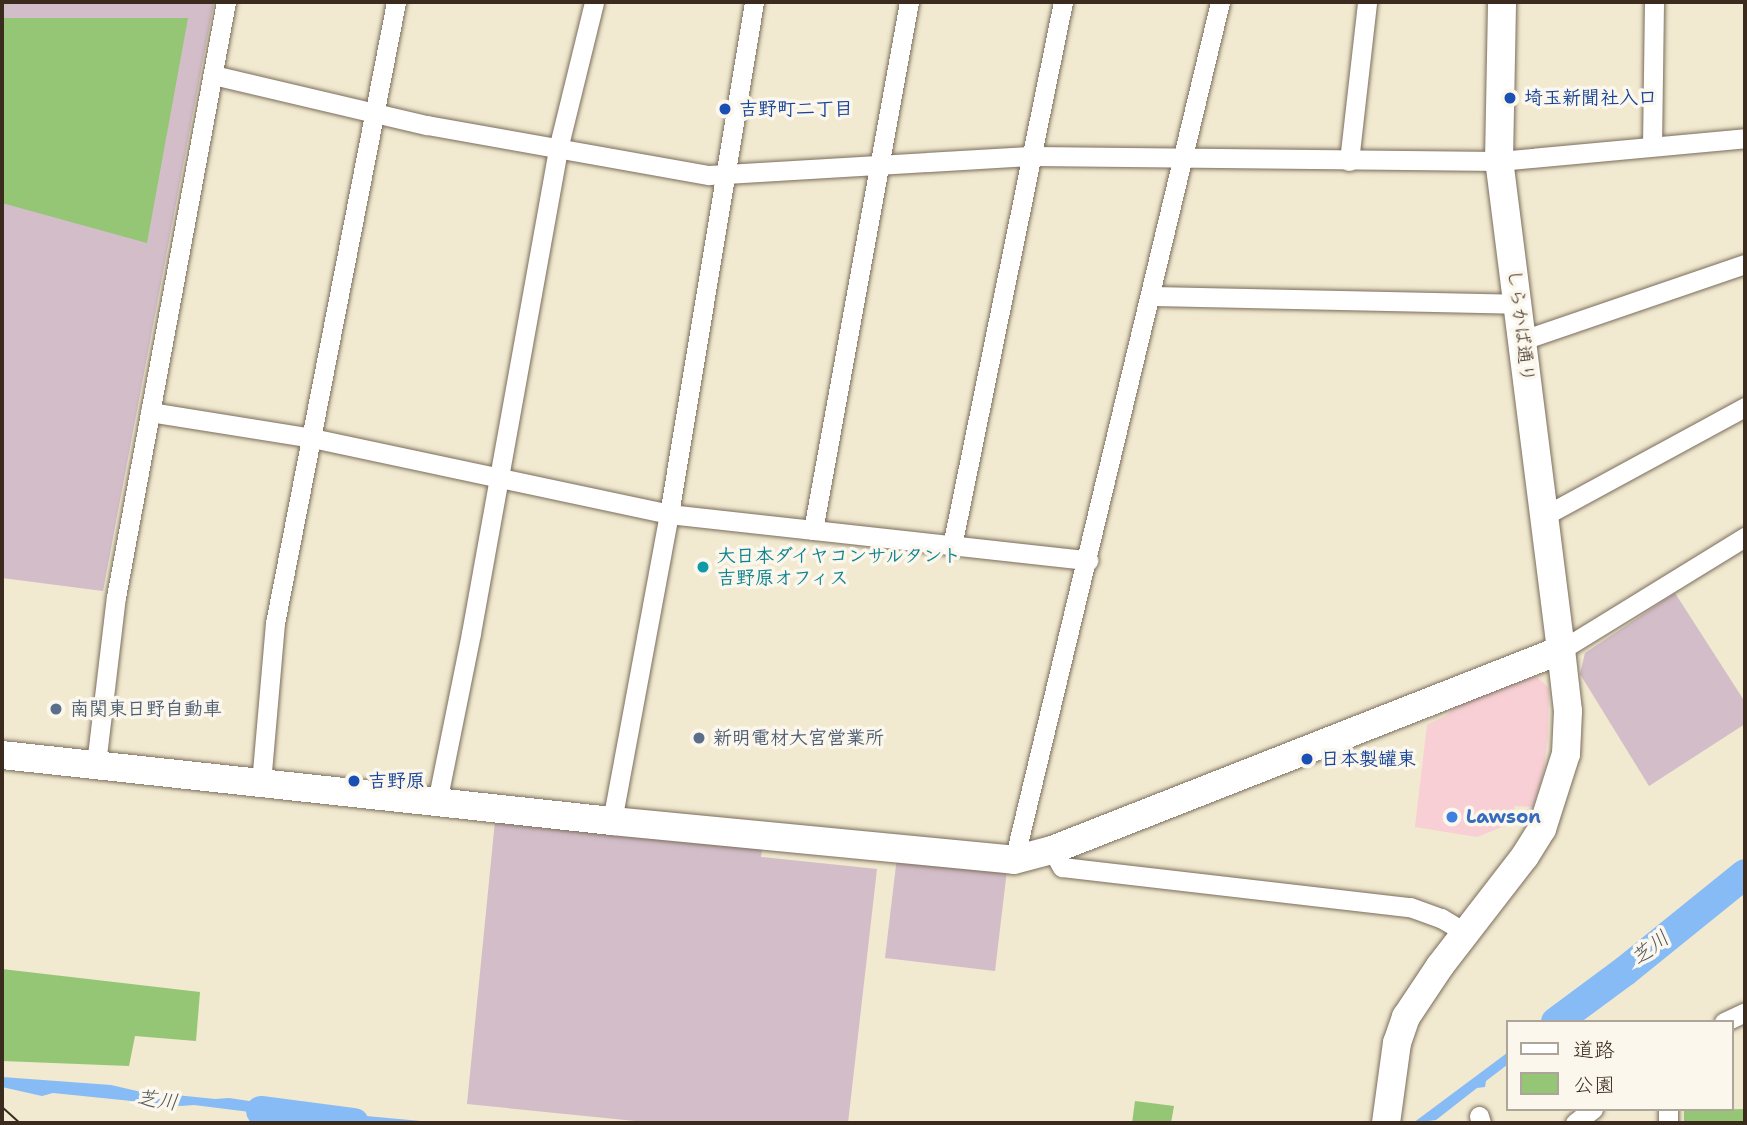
<!DOCTYPE html>
<meta charset="utf-8">
<style>
body{margin:0}
#map{position:relative;width:1747px;height:1125px;overflow:hidden;background:#f1e9d0;font-family:"Shantell Sans","Klee One",sans-serif}
div>[style]{position:absolute}
.built>*{inset:0;background:#f7cfd4}
.industrial>*{inset:0;background:#d2bdc8}
.green>*{inset:0;background:#95c675}
.water>*{inset:0;background:#87bbf5}
.river>*{height:30px;margin:-15px;padding:0 15px;transform-origin:15px;border-radius:15px;background:#87bbf5}
.roads{filter:drop-shadow(0 0 2px #7b6d5c) drop-shadow(0 0 2px #7b6d5c)}
.street>*{height:19px;margin:-9.5px;padding:0 9.5px;transform-origin:9.5px;border-radius:9.5px;background:#fff}
.secondary>*{height:28px;margin:-14px;padding:0 14px;transform-origin:14px;border-radius:14px;background:#fff}
.tram>*{height:2px;margin:-1px;padding:0 1px;transform-origin:1px;border-radius:1px;background:#3b2a1e}
.dots>*{width:19px;height:19px;translate:-50% -50%;box-sizing:border-box;border:4px solid #fbf7ec;border-radius:50%}
span{translate:-50% -50%;white-space:nowrap;text-align:center;line-height:1.15;-webkit-text-stroke:7px #fbf7ec;paint-order:stroke}
.transit-label{font-size:19px;color:#164399;font-weight:700}
.left{translate:0 -50%;text-align:left}
.street-label{font-size:19px;color:#3b2a1e}
.culture-label{font-size:19px;color:#0d838f;font-weight:700}
.service-label{font-size:19px;color:#4e5e75;font-weight:700}
.shop-label{font-size:19px;color:#366cbe;font-weight:700}
.water-label{font-size:21px;color:#52565e;font-style:italic}
.frame{position:absolute;inset:0;border:4px solid #3b2a1e;pointer-events:none}
.legend{position:absolute;left:1506px;top:1020px;width:228px;height:91px;box-sizing:border-box;background:#fbf7ec;border:2px solid #aea59a;margin:0;padding:9px 12px;list-style:none;font-size:21px;color:#3b2a1e}
.legend li{display:flex;align-items:center;gap:14px;height:35px}
.legend b{width:35px;border:2px solid #aea59a}
</style>
<div id="map">
<div class="built">
<i style="clip-path:polygon(1536px 676px,1549px 688px,1548px 736px,1543px 775px,1533px 807px,1514px 806px,1517px 821px,1477px 837px,1415px 827px,1427px 725px,1447px 715px,1459px 702px,1495px 686px)"></i>
</div>
<div class="industrial">
<i style="clip-path:polygon(2px 2px,214px 2px,103px 591px,2px 578px)"></i>
<i style="clip-path:polygon(1675px 593px,1745px 702px,1745px 724px,1649px 786px,1580px 674px,1585px 653px)"></i>
<i style="clip-path:polygon(495px 821px,763px 844px,761px 857px,877px 869px,848px 1123px,655px 1123px,467px 1104px)"></i>
<i style="clip-path:polygon(897px 857px,1007px 870px,995px 971px,885px 958px)"></i>
</div>
<div class="green">
<i style="clip-path:polygon(2px 18px,188px 18px,147px 243px,2px 203px)"></i>
<i style="clip-path:polygon(2px 969px,200px 992px,196px 1041px,135px 1036px,129px 1066px,2px 1061px)"></i>
<i style="clip-path:polygon(1135px 1101px,1174px 1106px,1171px 1123px,1132px 1123px)"></i>
<i style="clip-path:polygon(1745px 1109px,1745px 1123px,1684px 1123px,1684px 1110px)"></i>
</div>
<div class="water">
<i style="clip-path:polygon(1587px 991px,1592px 997px,1581px 1008px,1562px 1022px,1544px 1022px,1567px 1003px,1566px 1008px,1575px 1005px,1575px 1000px)"></i>
<i style="clip-path:polygon(1507px 1053px,1507px 1065px,1486px 1081px,1485px 1087px,1477px 1088px,1436px 1120px,1413px 1123px)"></i>
<i style="clip-path:polygon(2px 1077px,111px 1085px,137px 1091px,215px 1099px,229px 1098px,333px 1113px,443px 1123px,379px 1123px,302px 1114px,298px 1118px,194px 1105px,181px 1106px,53px 1093px,42px 1096px,2px 1087px)"></i>
</div>
<div class="river">
<i style="left:1556px;top:1022px;width:86px;rotate:-36.5deg"></i>
<i style="left:1625px;top:971px;width:154px;rotate:-38.9deg"></i>
<i style="left:261px;top:1111px;width:94px;rotate:7.4deg"></i>
</div>
<div class="roads">
<div class="street">
<i style="left:213px;top:75px;width:220px;rotate:13.2deg"></i>
<i style="left:427px;top:125px;width:286px;rotate:10.1deg"></i>
<i style="left:709px;top:175px;width:325px;rotate:-3.4deg"></i>
<i style="left:1033px;top:156px;width:466px;rotate:0.6deg"></i>
<i style="left:1499px;top:161px;width:247px;rotate:-5.3deg"></i>
<i style="left:1652px;top:146px;width:144px;rotate:-89.2deg"></i>
<i style="left:1349px;top:161px;width:160px;rotate:-83.5deg"></i>
<i style="left:1151px;top:296px;width:367px;rotate:1.2deg"></i>
<i style="left:1523px;top:340px;width:235px;rotate:-18.9deg"></i>
<i style="left:150px;top:412px;width:164px;rotate:9.1deg"></i>
<i style="left:312px;top:438px;width:365px;rotate:12deg"></i>
<i style="left:669px;top:514px;width:422px;rotate:6.3deg"></i>
<i style="left:1544px;top:516px;width:229px;rotate:-28.5deg"></i>
<i style="left:813px;top:530px;width:537px;rotate:-79.7deg"></i>
<i style="left:952px;top:546px;width:555px;rotate:-78.47deg"></i>
<i style="left:1561px;top:650px;width:216px;rotate:-31.6deg"></i>
<i style="left:96px;top:764px;width:168px;rotate:-83.2deg"></i>
<i style="left:116px;top:597px;width:605px;rotate:-79.53deg"></i>
<i style="left:261px;top:783px;width:161px;rotate:-85deg"></i>
<i style="left:275px;top:623px;width:633px;rotate:-78.97deg"></i>
<i style="left:437px;top:802px;width:172px;rotate:-78.6deg"></i>
<i style="left:471px;top:633px;width:492px;rotate:-79.8deg"></i>
<i style="left:558px;top:149px;width:151px;rotate:-76.2deg"></i>
<i style="left:612px;top:821px;width:312px;rotate:-79.5deg"></i>
<i style="left:669px;top:514px;width:519px;rotate:-80.57deg"></i>
<i style="left:1052px;top:850px;width:20px;rotate:60deg"></i>
<i style="left:1062px;top:867px;width:350px;rotate:6.6deg"></i>
<i style="left:1410px;top:907px;width:33px;rotate:20deg"></i>
<i style="left:1441px;top:918px;width:27px;rotate:31deg"></i>
<i style="left:1014px;top:860px;width:882px;rotate:-76.5deg"></i>
<i style="left:1724px;top:1022px;width:23px;rotate:-25deg"></i>
<i style="left:1668px;top:1109px;width:14px;rotate:90deg"></i>
<i style="left:1479px;top:1116px;width:7px;rotate:74deg"></i>
<i style="left:1575px;top:1123px;width:23px;rotate:-38deg"></i>
</div>
<div class="secondary">
<i style="left:2px;top:755px;width:614px;rotate:6.18deg"></i>
<i style="left:612px;top:821px;width:404px;rotate:5.5deg"></i>
<i style="left:1014px;top:860px;width:39px;rotate:-15deg"></i>
<i style="left:1052px;top:850px;width:547px;rotate:-21.45deg"></i>
<i style="left:1386px;top:1123px;width:81px;rotate:-82.2deg"></i>
<i style="left:1397px;top:1043px;width:28px;rotate:-71deg"></i>
<i style="left:1406px;top:1017px;width:61px;rotate:-56.3deg"></i>
<i style="left:1440px;top:966px;width:139px;rotate:-52.3deg"></i>
<i style="left:1525px;top:856px;width:32px;rotate:-58deg"></i>
<i style="left:1542px;top:829px;width:79px;rotate:-72.3deg"></i>
<i style="left:1566px;top:754px;width:43px;rotate:-87.3deg"></i>
<i style="left:1568px;top:711px;width:61px;rotate:-96.5deg"></i>
<i style="left:1561px;top:650px;width:493px;rotate:-97.2deg"></i>
<i style="left:1499px;top:161px;width:159px;rotate:-88.9deg"></i>
</div>
</div>
<div class="tram">
<i style="left:2px;top:1107px;width:24px;rotate:42deg"></i>
</div>
<div class="dots">
<i style="left:1510px;top:98px;background:#1a4fb4"></i>
<i style="left:725px;top:109px;background:#1a4fb4"></i>
<i style="left:703px;top:567px;background:#0f9aa8"></i>
<i style="left:56px;top:709px;background:#5c6f8a"></i>
<i style="left:699px;top:738px;background:#5c6f8a"></i>
<i style="left:1307px;top:759px;background:#1a4fb4"></i>
<i style="left:354px;top:781px;background:#1a4fb4"></i>
<i style="left:1452px;top:817px;background:#3f7fe0"></i>
</div>
<div class="transit-label">
<span class="left" style="left:1524px;top:98px">埼玉新聞社入口</span>
<span class="left" style="left:739px;top:109px">吉野町二丁目</span>
<span class="left" style="left:1321px;top:759px">日本製罐東</span>
<span class="left" style="left:368px;top:781px">吉野原</span>
</div>
<div class="street-label">
<span style="left:1521px;top:326px;rotate:83deg">しらかば通り</span>
</div>
<div class="culture-label">
<span class="left" style="left:717px;top:567px">大日本ダイヤコンサルタント<br>吉野原オフィス</span>
</div>
<div class="service-label">
<span class="left" style="left:70px;top:709px">南関東日野自動車</span>
<span class="left" style="left:713px;top:738px">新明電材大宮営業所</span>
</div>
<div class="shop-label">
<span class="left" style="left:1466px;top:817px">Lawson</span>
</div>
<div class="water-label">
<span style="left:1650px;top:948px;rotate:-38deg">芝川</span>
<span style="left:157px;top:1100px;rotate:7deg">芝川</span>
</div>
<div class="frame"></div>
<ul class="legend">
<li><b style="height:9px;background:#fff"></b>道路</li>
<li><b style="height:19px;background:#95c675"></b>公園</li>
</ul>
</div>
